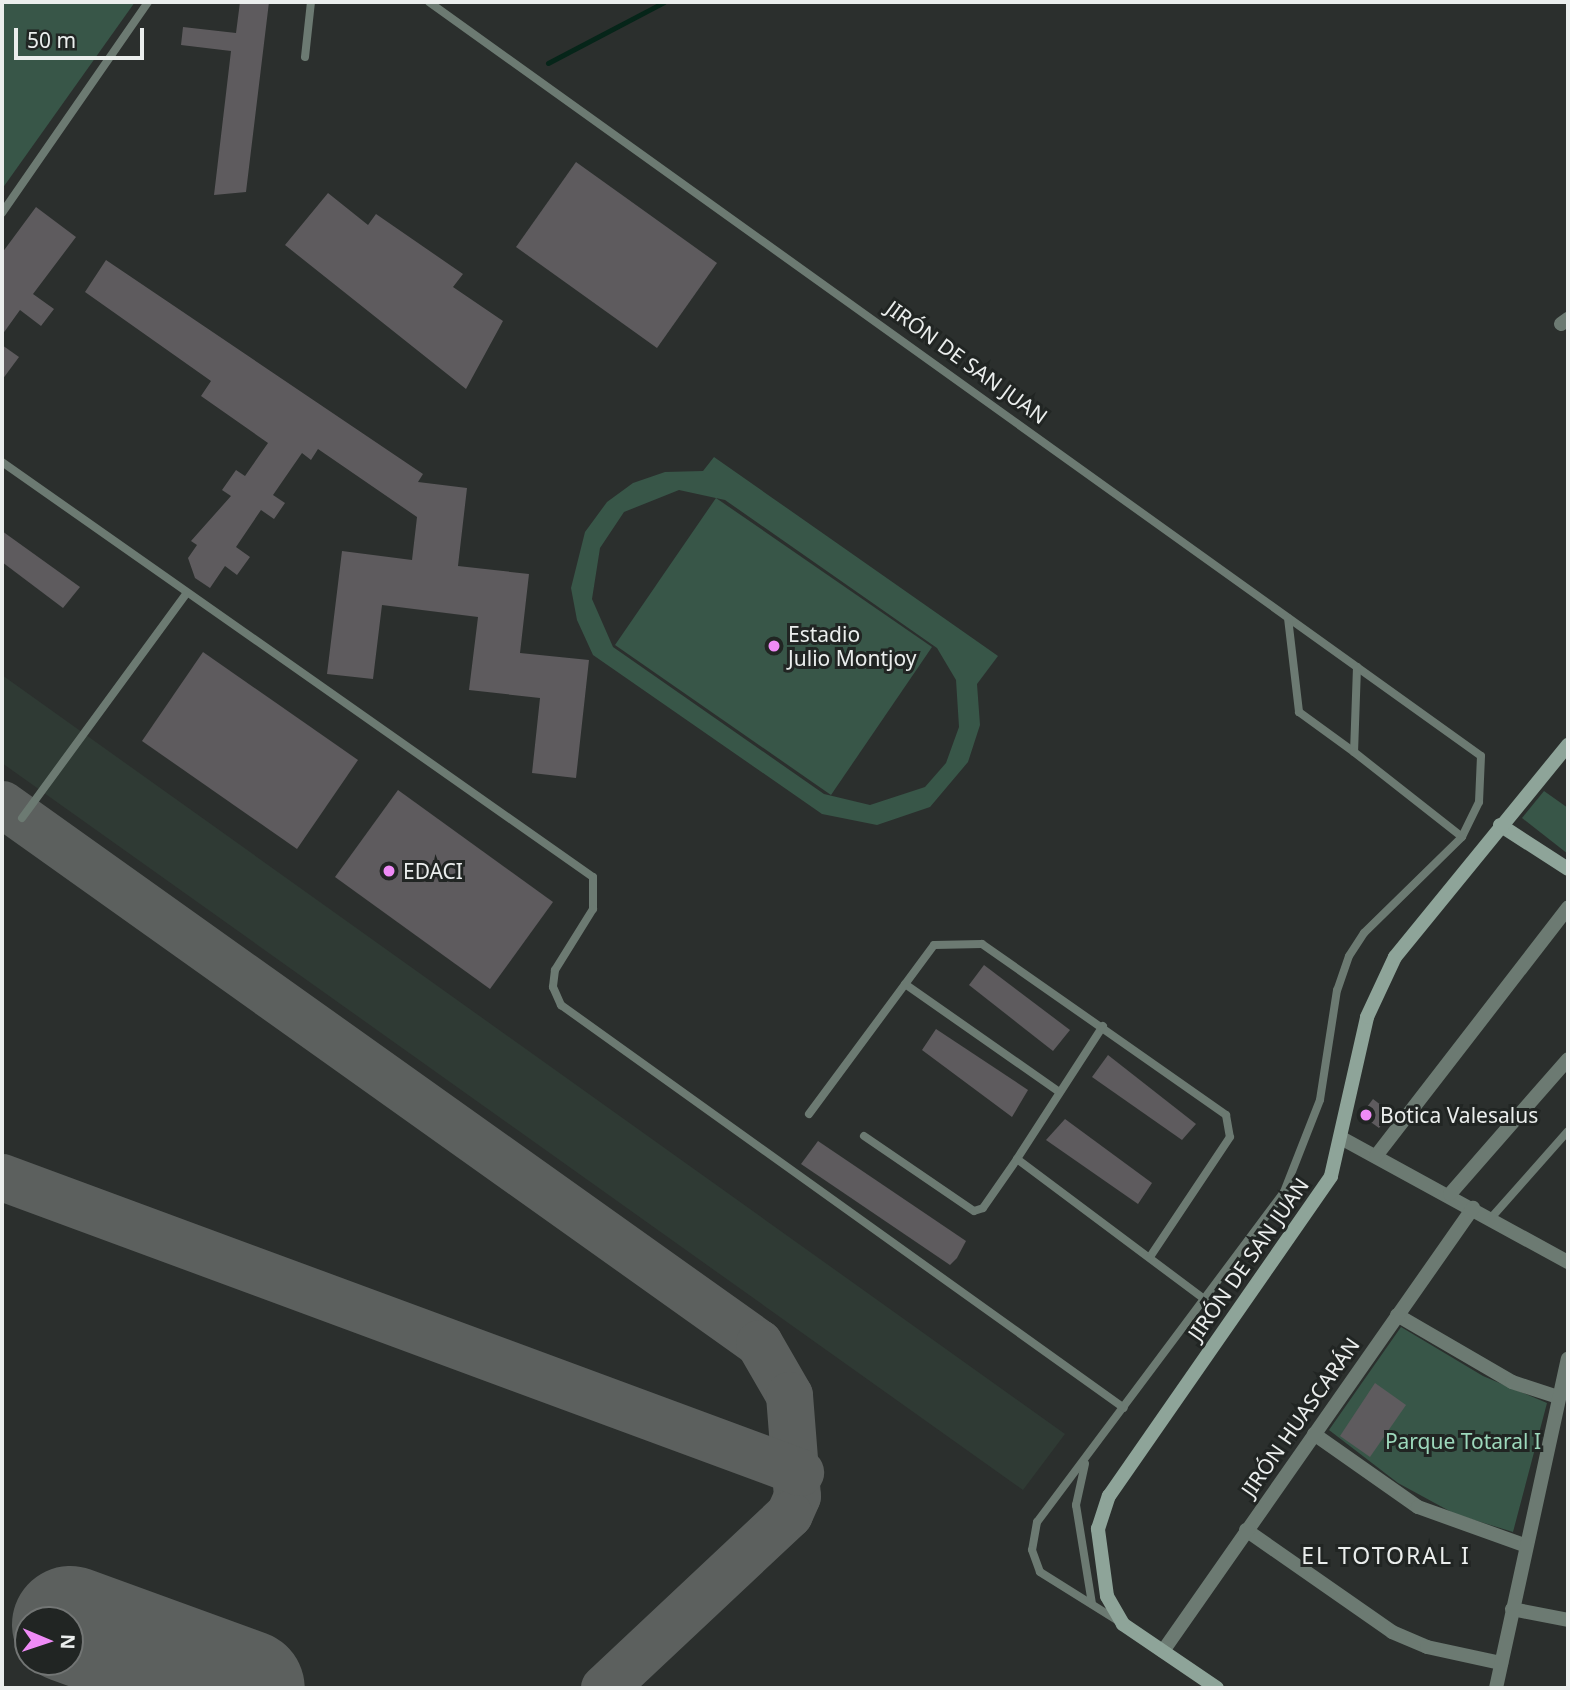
<!DOCTYPE html>
<meta charset="utf-8">
<style>
body{margin:0}
#map{position:relative;width:1570px;height:1690px;overflow:hidden;background:#2b2f2d;font-family:"Noto Sans",sans-serif}
div>[style]{position:absolute}
.built>*{inset:0;background:#2f3a34}
.green>*{inset:0;background:#385648}
.stream>*{height:5px;margin:-2.5px;padding:0 2.5px;transform-origin:2.5px;border-radius:2.5px;background:#062519}
.taxiway>*{height:47px;margin:-23.5px;padding:0 23.5px;transform-origin:23.5px;border-radius:23.5px;background:#5c605e}
.runway>*{height:117px;margin:-58.5px;padding:0 58.5px;transform-origin:58.5px;border-radius:58.5px;background:#5c605e}
.building>*{inset:0;background:#5e5b5e}
.lane>*{height:8px;margin:-4px;padding:0 4px;transform-origin:4px;border-radius:4px;background:#6c7a72}
.street>*{height:14px;margin:-7px;padding:0 7px;transform-origin:7px;border-radius:7px;background:#6c7a72}
.secondary>*{height:14px;margin:-7px;padding:0 7px;transform-origin:7px;border-radius:7px;background:#8ea499}
.dots>*{width:19px;height:19px;translate:-50% -50%;box-sizing:border-box;border:4px solid #212523;border-radius:50%}
span{translate:-50% -50%;white-space:nowrap;text-align:center;line-height:1.15;-webkit-text-stroke:6px #212523;paint-order:stroke}
.street-label{font-size:21px;color:#ebeeed}
.poi-label{font-size:21px;color:#ebeeed}
.left{translate:0 -50%;text-align:left}
.park-label{font-size:21px;color:#9dd9bc}
.neighbourhood-label{font-size:23px;color:#ebeeed;letter-spacing:2px}
.frame{position:absolute;inset:0;border:4px solid #ebeeed;pointer-events:none}
.north{position:absolute;left:14px;top:1606px;width:70px;height:70px;box-sizing:border-box;background:#212523;border:2px solid #727574;border-radius:50%;rotate:92deg;font-size:19px;font-weight:700;line-height:28px;text-align:center;color:#ebeeed}
.north::after{content:'';display:block;margin:auto;width:24px;height:32px;background:#ef8bf6;clip-path:polygon(50% 0,100% 100%,50% 72%,0 100%)}
.scale{position:absolute;left:14px;top:28px;width:130px;height:32px;box-sizing:border-box;border:4px solid #ebeeed;border-top:0;padding-left:9px;font-size:21px;line-height:24px;white-space:nowrap;color:#ebeeed;-webkit-text-stroke:5px #212523;paint-order:stroke}
</style>
<div id="map">
<div class="built">
<i style="clip-path:polygon(2px 675px,1065px 1434px,1023px 1490px,2px 763px)"></i>
</div>
<div class="green">
<i style="clip-path:polygon(2px 2px,135px 2px,2px 189px)"></i>
<i style="clip-path:polygon(evenodd,714px 457px,998px 656px,977px 684px,980px 725px,968px 762px,930px 807px,877px 825px,822px 814px,593px 655px,577px 620px,571px 588px,585px 532px,607px 502px,633px 483px,665px 472px,703px 471px,714px 457px,679px 490px,725px 500px,937px 648px,956px 680px,959px 727px,946px 763px,925px 787px,870px 805px,824px 794px,613px 647px,592px 599px,600px 548px,624px 512px,679px 490px)"></i>
<i style="clip-path:polygon(716px 498px,932px 647px,831px 795px,615px 645px)"></i>
<i style="clip-path:polygon(1544px 791px,1568px 808px,1568px 854px,1522px 818px)"></i>
<i style="clip-path:polygon(1401px 1327px,1483px 1376px,1547px 1403px,1513px 1532px,1455px 1514px,1398px 1483px,1329px 1430px)"></i>
</div>
<div class="stream">
<i style="left:548px;top:63px;width:131px;rotate:-27.7deg"></i>
</div>
<div class="taxiway">
<i style="left:2px;top:804px;width:929px;rotate:35.45deg"></i>
<i style="left:759px;top:1343px;width:60px;rotate:60deg"></i>
<i style="left:789px;top:1395px;width:101px;rotate:85.5deg"></i>
<i style="left:797px;top:1496px;width:20px;rotate:114deg"></i>
<i style="left:789px;top:1514px;width:254px;rotate:136.8deg"></i>
<i style="left:2px;top:1177px;width:851px;rotate:20.29deg"></i>
</div>
<div class="runway">
<i style="left:70px;top:1624px;width:187px;rotate:20deg"></i>
</div>
<div class="building">
<i style="clip-path:polygon(240px 2px,269px 2px,246px 192px,214px 195px,231px 51px,181px 45px,183px 27px,236px 33px)"></i>
<i style="clip-path:polygon(576px 162px,717px 263px,657px 348px,516px 247px)"></i>
<i style="clip-path:polygon(328px 193px,368px 225px,376px 214px,463px 274px,453px 287px,503px 321px,466px 389px,285px 245px)"></i>
<i style="clip-path:polygon(36px 207px,76px 237px,33px 294px,54px 309px,41px 326px,20px 310px,2px 335px,2px 253px)"></i>
<i style="clip-path:polygon(106px 260px,423px 474px,418px 482px,467px 488px,458px 566px,529px 574px,520px 653px,589px 660px,576px 778px,532px 773px,540px 698px,469px 690px,478px 617px,382px 605px,373px 679px,327px 674px,342px 551px,412px 560px,417px 517px,318px 449px,311px 460px,302px 453px,273px 495px,285px 503px,274px 519px,261px 510px,236px 547px,250px 557px,237px 575px,225px 566px,210px 588px,195px 578px,188px 558px,197px 545px,191px 541px,231px 496px,222px 490px,236px 470px,245px 476px,268px 443px,201px 396px,211px 381px,85px 292px)"></i>
<i style="clip-path:polygon(2px 345px,19px 357px,2px 380px)"></i>
<i style="clip-path:polygon(2px 531px,80px 587px,63px 608px,2px 562px)"></i>
<i style="clip-path:polygon(203px 652px,358px 760px,297px 849px,142px 741px)"></i>
<i style="clip-path:polygon(398px 790px,553px 902px,490px 989px,335px 877px)"></i>
<i style="clip-path:polygon(984px 965px,1070px 1030px,1053px 1051px,969px 985px)"></i>
<i style="clip-path:polygon(936px 1029px,1028px 1090px,1012px 1117px,922px 1050px)"></i>
<i style="clip-path:polygon(1108px 1055px,1196px 1124px,1182px 1140px,1092px 1077px)"></i>
<i style="clip-path:polygon(1373px 1099px,1390px 1112px,1379px 1128px,1361px 1115px)"></i>
<i style="clip-path:polygon(1065px 1119px,1152px 1183px,1138px 1204px,1046px 1140px)"></i>
<i style="clip-path:polygon(818px 1141px,966px 1241px,957px 1258px,950px 1265px,801px 1164px)"></i>
<i style="clip-path:polygon(1375px 1383px,1406px 1405px,1370px 1457px,1340px 1436px)"></i>
</div>
<div class="lane">
<i style="left:429px;top:2px;width:1294px;rotate:35.63deg"></i>
<i style="left:1481px;top:756px;width:46px;rotate:92.5deg"></i>
<i style="left:1479px;top:802px;width:39px;rotate:116deg"></i>
<i style="left:1462px;top:837px;width:137px;rotate:135.6deg"></i>
<i style="left:1364px;top:933px;width:27px;rotate:123deg"></i>
<i style="left:1349px;top:956px;width:36px;rotate:109deg"></i>
<i style="left:1337px;top:990px;width:111px;rotate:98.8deg"></i>
<i style="left:1320px;top:1100px;width:99px;rotate:111.4deg"></i>
<i style="left:1284px;top:1192px;width:412px;rotate:126.8deg"></i>
<i style="left:1037px;top:1522px;width:28px;rotate:100deg"></i>
<i style="left:1032px;top:1550px;width:23px;rotate:70deg"></i>
<i style="left:1040px;top:1572px;width:94px;rotate:32deg"></i>
<i style="left:305px;top:57px;width:55px;rotate:-83.8deg"></i>
<i style="left:2px;top:213px;width:257px;rotate:-55.3deg"></i>
<i style="left:2px;top:462px;width:722px;rotate:35.08deg"></i>
<i style="left:593px;top:877px;width:32px;rotate:90deg"></i>
<i style="left:593px;top:909px;width:72px;rotate:121.9deg"></i>
<i style="left:555px;top:970px;width:17px;rotate:97deg"></i>
<i style="left:553px;top:987px;width:20px;rotate:66deg"></i>
<i style="left:561px;top:1005px;width:692px;rotate:35.6deg"></i>
<i style="left:1288px;top:618px;width:95px;rotate:83.3deg"></i>
<i style="left:1299px;top:712px;width:68px;rotate:36deg"></i>
<i style="left:1357px;top:667px;width:85px;rotate:92deg"></i>
<i style="left:1354px;top:752px;width:137px;rotate:38.2deg"></i>
<i style="left:22px;top:818px;width:276px;rotate:-53.8deg"></i>
<i style="left:905px;top:984px;width:188px;rotate:35deg"></i>
<i style="left:1103px;top:1026px;width:158px;rotate:122.9deg"></i>
<i style="left:1017px;top:1159px;width:234px;rotate:36.8deg"></i>
<i style="left:809px;top:1114px;width:210px;rotate:-53.5deg"></i>
<i style="left:934px;top:945px;width:48px;rotate:-1.2deg"></i>
<i style="left:982px;top:944px;width:298px;rotate:35deg"></i>
<i style="left:1226px;top:1115px;width:22px;rotate:80deg"></i>
<i style="left:1230px;top:1137px;width:144px;rotate:123.7deg"></i>
<i style="left:864px;top:1136px;width:133px;rotate:34.3deg"></i>
<i style="left:974px;top:1211px;width:9px;rotate:-18deg"></i>
<i style="left:983px;top:1208px;width:60px;rotate:-55.2deg"></i>
<i style="left:1491px;top:1218px;width:116px;rotate:-48.5deg"></i>
<i style="left:1085px;top:1464px;width:42px;rotate:102.4deg"></i>
<i style="left:1076px;top:1505px;width:100px;rotate:80.8deg"></i>
</div>
<div class="street">
<i style="left:1561px;top:324px;width:9px;rotate:-36deg"></i>
<i style="left:1343px;top:1139px;width:256px;rotate:28.7deg"></i>
<i style="left:1376px;top:1156px;width:314px;rotate:-52.3deg"></i>
<i style="left:1450px;top:1194px;width:179px;rotate:-48.8deg"></i>
<i style="left:1397px;top:1315px;width:133px;rotate:30.2deg"></i>
<i style="left:1512px;top:1382px;width:48px;rotate:18.1deg"></i>
<i style="left:1314px;top:1434px;width:127px;rotate:35.1deg"></i>
<i style="left:1418px;top:1507px;width:113px;rotate:19.7deg"></i>
<i style="left:1246px;top:1530px;width:178px;rotate:34.9deg"></i>
<i style="left:1392px;top:1632px;width:38px;rotate:23deg"></i>
<i style="left:1427px;top:1647px;width:76px;rotate:12.2deg"></i>
<i style="left:1512px;top:1609px;width:57px;rotate:11.1deg"></i>
<i style="left:1163px;top:1651px;width:541px;rotate:-55.02deg"></i>
<i style="left:1496px;top:1688px;width:337px;rotate:-77.7deg"></i>
</div>
<div class="secondary">
<i style="left:1500px;top:825px;width:81px;rotate:32.9deg"></i>
<i style="left:1217px;top:1688px;width:114px;rotate:-145.8deg"></i>
<i style="left:1123px;top:1624px;width:32px;rotate:-120deg"></i>
<i style="left:1107px;top:1596px;width:68px;rotate:-97.7deg"></i>
<i style="left:1098px;top:1529px;width:35px;rotate:-72deg"></i>
<i style="left:1109px;top:1496px;width:389px;rotate:-55.2deg"></i>
<i style="left:1331px;top:1176px;width:163px;rotate:-77.2deg"></i>
<i style="left:1367px;top:1017px;width:66px;rotate:-65deg"></i>
<i style="left:1395px;top:957px;width:274px;rotate:-50.8deg"></i>
</div>
<div class="dots">
<i style="left:774px;top:646px;background:#ef8bf6"></i>
<i style="left:389px;top:871px;background:#ef8bf6"></i>
<i style="left:1366px;top:1115px;background:#ef8bf6"></i>
</div>
<div class="street-label">
<span style="left:967px;top:362px;rotate:36deg">JIRÓN DE SAN JUAN</span>
<span style="left:1248px;top:1259px;rotate:-55deg">JIRÓN DE SAN JUAN</span>
<span style="left:1300px;top:1417px;rotate:-55deg">JIRÓN HUASCARÁN</span>
</div>
<div class="poi-label">
<span class="left" style="left:788px;top:646px">Estadio<br>Julio Montjoy</span>
<span class="left" style="left:403px;top:871px">EDACI</span>
<span class="left" style="left:1380px;top:1115px">Botica Valesalus</span>
</div>
<div class="park-label">
<span style="left:1463px;top:1441px">Parque Totaral I</span>
</div>
<div class="neighbourhood-label">
<span style="left:1386px;top:1555px">EL TOTORAL I</span>
</div>
<div class="frame"></div>
<div class="north">N</div>
<div class="scale">50 m</div>
</div>
